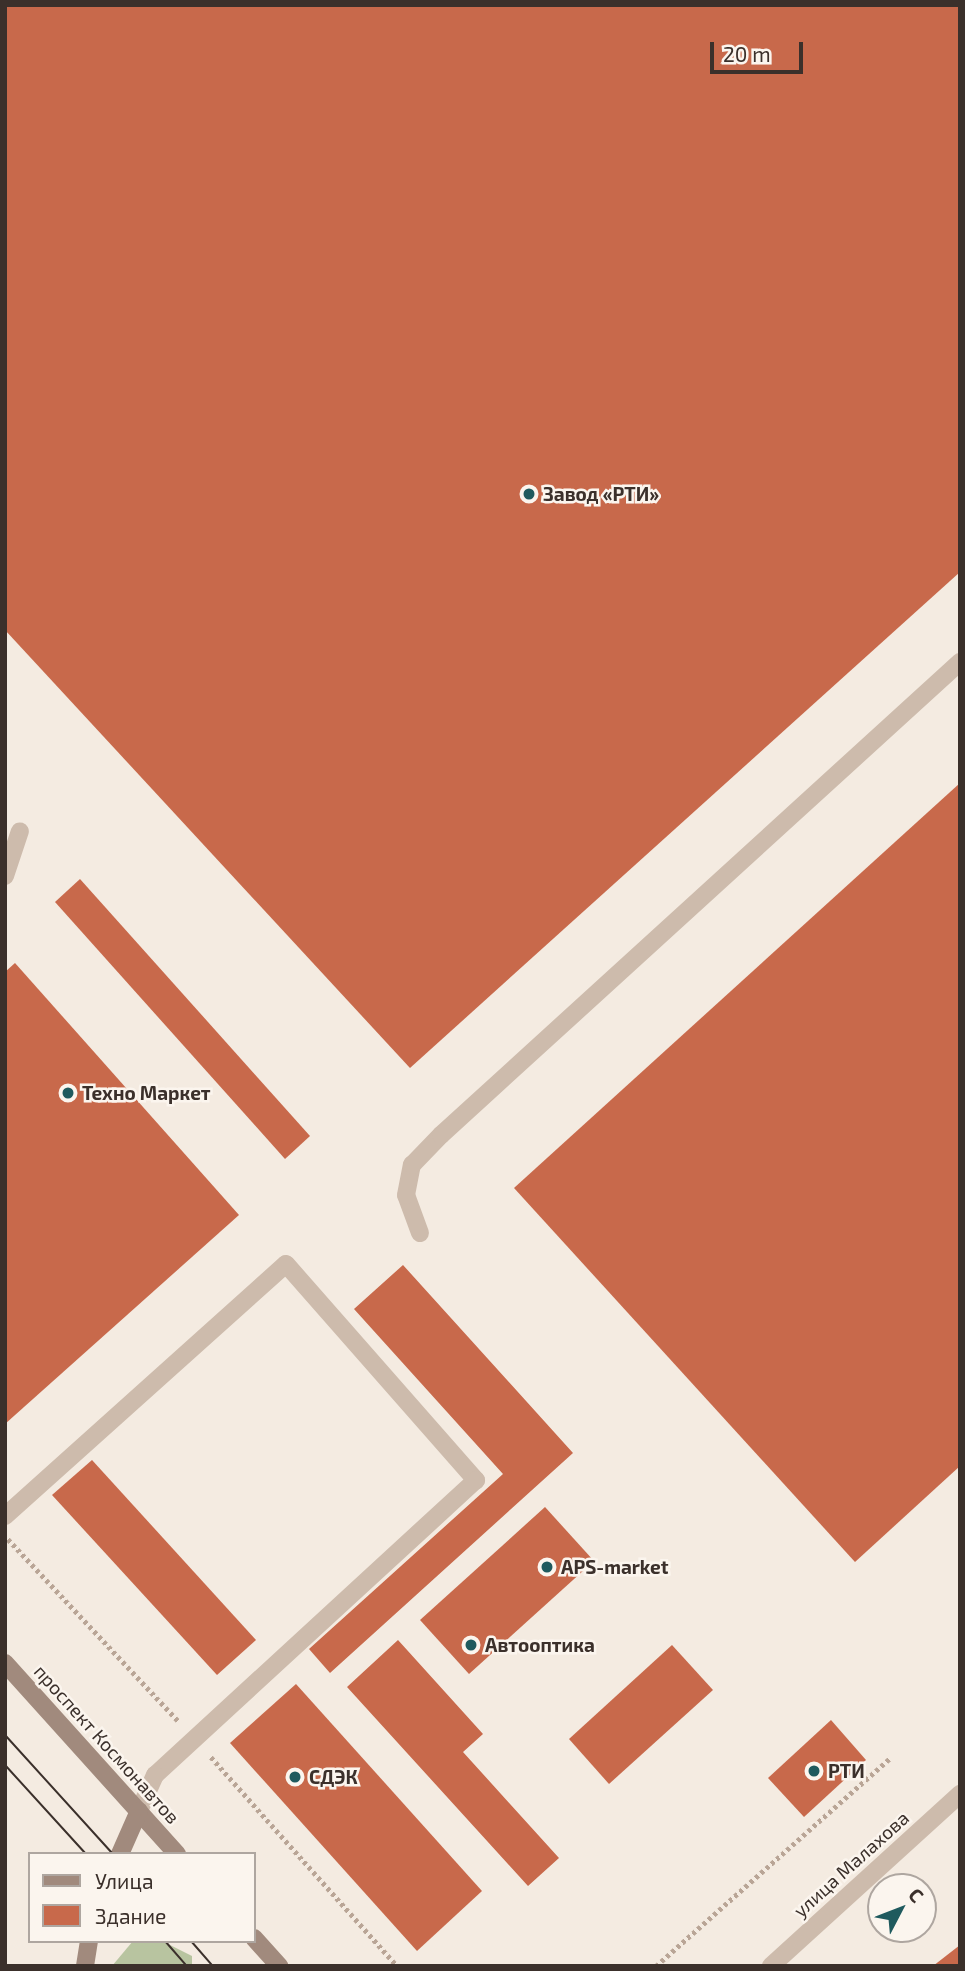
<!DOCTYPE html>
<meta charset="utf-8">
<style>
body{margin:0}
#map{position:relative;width:965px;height:1971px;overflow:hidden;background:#f4ebe1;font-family:"Exo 2",sans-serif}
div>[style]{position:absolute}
.green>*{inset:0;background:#b8c4a0}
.building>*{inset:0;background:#c8694b}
.path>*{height:4.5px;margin-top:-2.25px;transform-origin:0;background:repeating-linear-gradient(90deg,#b9a596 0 3.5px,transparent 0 7px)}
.lane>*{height:18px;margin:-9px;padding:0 9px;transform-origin:9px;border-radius:9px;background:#cdbbac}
.street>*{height:18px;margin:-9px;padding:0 9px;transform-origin:9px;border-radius:9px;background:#cdbbac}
.secondary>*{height:18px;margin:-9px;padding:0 9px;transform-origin:9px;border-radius:9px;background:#a18a7d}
.tram>*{height:2px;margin:-1px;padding:0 1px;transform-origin:1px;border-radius:1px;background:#3b302b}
.dots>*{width:19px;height:19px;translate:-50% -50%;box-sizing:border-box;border:4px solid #fbf5ee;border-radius:50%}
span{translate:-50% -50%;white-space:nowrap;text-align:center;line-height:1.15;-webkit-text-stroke:5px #fbf5ee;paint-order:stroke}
.poi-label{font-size:19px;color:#3b302b;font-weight:700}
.left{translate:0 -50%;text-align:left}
.street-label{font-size:19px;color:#3b302b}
.frame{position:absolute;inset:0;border:7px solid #3b302b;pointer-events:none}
.legend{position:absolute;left:28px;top:1852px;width:228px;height:91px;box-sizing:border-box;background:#fbf5ee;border:2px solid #aea6a0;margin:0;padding:9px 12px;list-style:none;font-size:21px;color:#3b302b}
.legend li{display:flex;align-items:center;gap:14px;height:35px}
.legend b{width:35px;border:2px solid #aea6a0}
.north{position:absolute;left:867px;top:1873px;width:70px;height:70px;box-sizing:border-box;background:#fbf5ee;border:2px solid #aea6a0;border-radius:50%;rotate:48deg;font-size:19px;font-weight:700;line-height:28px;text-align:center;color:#3b302b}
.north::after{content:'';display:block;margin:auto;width:24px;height:32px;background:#1f5a5e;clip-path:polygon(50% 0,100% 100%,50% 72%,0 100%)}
.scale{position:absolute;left:710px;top:42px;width:93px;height:32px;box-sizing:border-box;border:4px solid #3b302b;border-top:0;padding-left:9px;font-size:21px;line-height:24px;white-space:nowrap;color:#3b302b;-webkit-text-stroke:5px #fbf5ee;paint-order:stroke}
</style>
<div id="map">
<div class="green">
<i style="clip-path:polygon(133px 1941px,162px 1941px,192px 1956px,192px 1966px,112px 1966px)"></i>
</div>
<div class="building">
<i style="clip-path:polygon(5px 5px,960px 5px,960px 572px,410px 1068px,5px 630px)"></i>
<i style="clip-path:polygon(960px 783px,960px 1466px,855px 1562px,514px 1188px)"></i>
<i style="clip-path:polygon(80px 879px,310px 1136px,285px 1159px,55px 902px)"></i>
<i style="clip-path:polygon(15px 963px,239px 1215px,5px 1424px,5px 972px)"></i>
<i style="clip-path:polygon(403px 1265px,573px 1453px,330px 1673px,309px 1649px,503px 1474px,354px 1309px)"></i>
<i style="clip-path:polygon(92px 1460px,256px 1640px,217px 1675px,52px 1495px)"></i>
<i style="clip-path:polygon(545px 1507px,594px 1561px,469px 1674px,420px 1620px)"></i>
<i style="clip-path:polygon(398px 1640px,483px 1734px,463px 1752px,559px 1858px,528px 1886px,347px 1687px)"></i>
<i style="clip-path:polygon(672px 1645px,713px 1690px,609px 1784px,569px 1739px)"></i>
<i style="clip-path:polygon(296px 1684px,482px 1891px,417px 1951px,230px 1743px)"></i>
<i style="clip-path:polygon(831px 1720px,866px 1760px,804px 1817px,768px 1778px)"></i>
<i style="clip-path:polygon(960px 1945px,960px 1966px,933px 1966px)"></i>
</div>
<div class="path">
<i style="left:8px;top:1539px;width:250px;rotate:46.9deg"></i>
<i style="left:211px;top:1757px;width:280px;rotate:48.3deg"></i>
<i style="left:656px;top:1966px;width:314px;rotate:-41.6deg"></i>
</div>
<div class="lane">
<i style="left:5px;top:876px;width:47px;rotate:-71.6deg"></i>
<i style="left:420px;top:1233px;width:40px;rotate:-110.2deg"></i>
<i style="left:406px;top:1195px;width:31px;rotate:-79deg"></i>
<i style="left:412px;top:1165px;width:42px;rotate:-46deg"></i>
<i style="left:441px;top:1135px;width:702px;rotate:-42.35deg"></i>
<i style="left:5px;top:1516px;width:377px;rotate:-41.9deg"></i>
<i style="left:286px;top:1264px;width:288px;rotate:48.7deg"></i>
<i style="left:476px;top:1480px;width:436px;rotate:137.4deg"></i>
<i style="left:155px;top:1775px;width:39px;rotate:114deg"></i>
</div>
<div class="street">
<i style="left:771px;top:1966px;width:256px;rotate:-42.3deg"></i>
</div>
<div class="secondary">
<i style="left:5px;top:1663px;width:257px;rotate:48deg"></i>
<i style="left:120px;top:1854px;width:47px;rotate:-66.2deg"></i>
<i style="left:254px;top:1938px;width:38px;rotate:48deg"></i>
<i style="left:85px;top:1966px;width:25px;rotate:-81deg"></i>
</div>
<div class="tram">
<i style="left:5px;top:1735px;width:161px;rotate:47.8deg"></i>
<i style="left:5px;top:1765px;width:120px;rotate:47.7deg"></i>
<i style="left:165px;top:1941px;width:33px;rotate:49deg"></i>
<i style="left:191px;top:1941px;width:33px;rotate:49deg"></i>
</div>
<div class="dots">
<i style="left:529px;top:494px;background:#1f5a5e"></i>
<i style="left:68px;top:1093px;background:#1f5a5e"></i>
<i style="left:547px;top:1567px;background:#1f5a5e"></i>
<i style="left:471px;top:1645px;background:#1f5a5e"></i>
<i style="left:814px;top:1771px;background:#1f5a5e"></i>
<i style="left:295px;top:1777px;background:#1f5a5e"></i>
</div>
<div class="poi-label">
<span class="left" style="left:543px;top:494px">Завод «РТИ»</span>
<span class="left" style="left:82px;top:1093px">Техно Маркет</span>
<span class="left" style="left:561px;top:1567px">АPS-market</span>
<span class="left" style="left:485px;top:1645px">Автооптика</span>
<span class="left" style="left:828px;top:1771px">РТИ</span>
<span class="left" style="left:309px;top:1777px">СДЭК</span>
</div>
<div class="street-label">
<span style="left:107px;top:1744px;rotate:48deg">проспект Космонавтов</span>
<span style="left:851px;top:1864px;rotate:-42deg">улица Малахова</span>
</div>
<div class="frame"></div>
<ul class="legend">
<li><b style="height:9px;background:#a18a7d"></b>Улица</li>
<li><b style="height:19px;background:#c8694b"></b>Здание</li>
</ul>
<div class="north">С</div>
<div class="scale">20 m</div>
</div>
